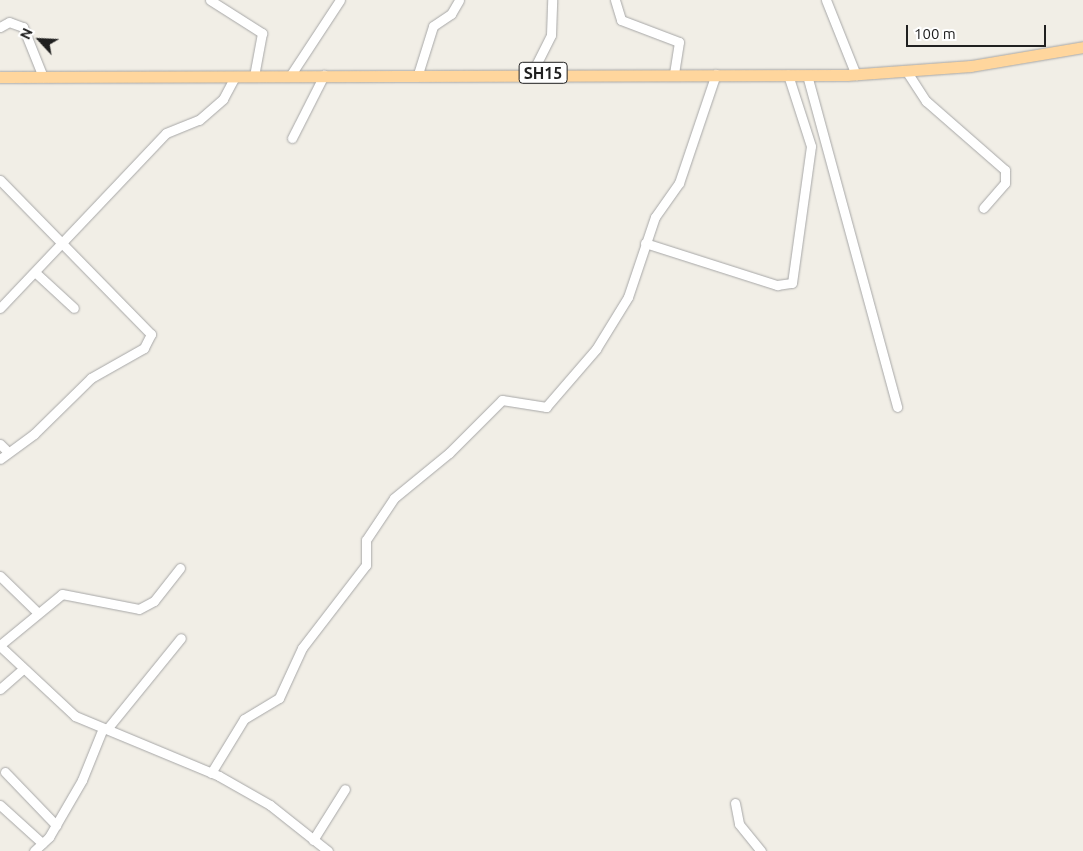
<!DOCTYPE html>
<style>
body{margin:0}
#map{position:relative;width:1083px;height:851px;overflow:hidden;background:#f1eee6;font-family:Ubuntu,sans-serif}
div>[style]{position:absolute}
.roads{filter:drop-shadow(0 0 1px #a7a7a7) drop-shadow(0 0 1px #a7a7a7)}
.minor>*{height:9px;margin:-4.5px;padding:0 4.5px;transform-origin:4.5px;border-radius:4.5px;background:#fff}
.major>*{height:11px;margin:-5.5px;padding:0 5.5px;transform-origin:5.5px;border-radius:5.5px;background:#ffd69d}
span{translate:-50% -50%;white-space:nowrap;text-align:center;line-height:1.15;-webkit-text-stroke:4px #fff;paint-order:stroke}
.shield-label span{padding:1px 4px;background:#fff;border:1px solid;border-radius:4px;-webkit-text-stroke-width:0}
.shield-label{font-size:16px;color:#202020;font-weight:700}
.north{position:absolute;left:15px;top:15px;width:50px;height:50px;-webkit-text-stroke:4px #fff;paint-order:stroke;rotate:295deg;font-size:14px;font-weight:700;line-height:20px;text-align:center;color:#202020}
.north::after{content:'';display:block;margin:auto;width:18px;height:22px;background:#202020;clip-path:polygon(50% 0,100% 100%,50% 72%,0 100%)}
.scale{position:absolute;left:906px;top:25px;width:140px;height:22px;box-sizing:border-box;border:2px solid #202020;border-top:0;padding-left:6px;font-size:15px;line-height:18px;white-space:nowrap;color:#202020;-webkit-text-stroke:4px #fff;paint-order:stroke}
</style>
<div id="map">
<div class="roads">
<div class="minor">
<i style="left:210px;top:0;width:62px;rotate:32.4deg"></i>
<i style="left:262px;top:33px;width:44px;rotate:100.5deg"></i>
<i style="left:615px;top:0;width:21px;rotate:73deg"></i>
<i style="left:621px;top:20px;width:62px;rotate:20.8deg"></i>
<i style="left:679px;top:42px;width:32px;rotate:99deg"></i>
<i style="left:826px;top:0;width:81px;rotate:68.2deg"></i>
<i style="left:0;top:27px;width:10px;rotate:-29deg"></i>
<i style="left:9px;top:22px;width:15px;rotate:20deg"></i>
<i style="left:23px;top:27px;width:54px;rotate:68.2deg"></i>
<i style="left:907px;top:72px;width:35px;rotate:57deg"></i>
<i style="left:926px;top:101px;width:105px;rotate:41.1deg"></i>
<i style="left:1005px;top:170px;width:13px;rotate:90deg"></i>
<i style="left:1005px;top:183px;width:33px;rotate:131deg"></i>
<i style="left:532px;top:73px;width:42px;rotate:-63.4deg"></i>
<i style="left:551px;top:35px;width:35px;rotate:-88deg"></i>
<i style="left:418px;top:74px;width:50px;rotate:-72.6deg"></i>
<i style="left:433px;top:26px;width:22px;rotate:-34deg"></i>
<i style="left:451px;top:14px;width:16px;rotate:-60deg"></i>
<i style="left:807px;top:75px;width:344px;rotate:74.8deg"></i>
<i style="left:290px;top:76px;width:91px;rotate:-56.7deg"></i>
<i style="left:292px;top:138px;width:71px;rotate:-63.1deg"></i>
<i style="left:0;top:180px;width:216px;rotate:45.6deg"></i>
<i style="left:151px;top:334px;width:16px;rotate:117deg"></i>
<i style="left:144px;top:348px;width:61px;rotate:150.5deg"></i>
<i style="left:91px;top:378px;width:80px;rotate:135.5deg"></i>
<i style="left:34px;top:434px;width:42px;rotate:143.7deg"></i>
<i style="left:645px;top:243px;width:139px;rotate:17.7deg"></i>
<i style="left:777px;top:285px;width:15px;rotate:-8deg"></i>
<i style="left:792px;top:283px;width:138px;rotate:-82.1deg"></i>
<i style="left:811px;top:146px;width:75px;rotate:-107.9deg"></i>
<i style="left:37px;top:274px;width:50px;rotate:42.6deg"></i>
<i style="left:0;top:308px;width:241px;rotate:-46.5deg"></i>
<i style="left:166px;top:133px;width:35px;rotate:-22deg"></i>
<i style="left:199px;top:120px;width:32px;rotate:-41deg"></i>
<i style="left:223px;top:99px;width:26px;rotate:-62deg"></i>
<i style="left:0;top:444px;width:11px;rotate:45deg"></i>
<i style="left:0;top:576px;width:52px;rotate:44.2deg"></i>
<i style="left:0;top:645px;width:80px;rotate:-39.4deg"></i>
<i style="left:62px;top:594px;width:78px;rotate:11deg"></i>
<i style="left:139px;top:609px;width:17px;rotate:-28deg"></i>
<i style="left:154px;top:601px;width:42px;rotate:-51.8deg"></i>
<i style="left:0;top:646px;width:103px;rotate:43deg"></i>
<i style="left:75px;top:716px;width:156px;rotate:22.6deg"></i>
<i style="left:219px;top:776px;width:59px;rotate:29.6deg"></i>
<i style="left:270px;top:805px;width:74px;rotate:38.4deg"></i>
<i style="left:0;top:689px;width:29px;rotate:-41deg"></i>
<i style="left:107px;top:729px;width:117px;rotate:-50.9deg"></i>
<i style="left:5px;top:772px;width:74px;rotate:46.1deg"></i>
<i style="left:211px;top:773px;width:63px;rotate:-58.6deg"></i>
<i style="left:244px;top:719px;width:41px;rotate:-31deg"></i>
<i style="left:279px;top:698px;width:55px;rotate:-65.3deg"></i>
<i style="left:302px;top:648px;width:105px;rotate:-52.4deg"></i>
<i style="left:366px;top:565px;width:25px;rotate:-90deg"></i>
<i style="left:366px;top:540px;width:50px;rotate:-56.3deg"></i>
<i style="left:394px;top:498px;width:71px;rotate:-39.3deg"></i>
<i style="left:449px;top:453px;width:75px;rotate:-45deg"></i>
<i style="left:502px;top:400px;width:45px;rotate:9deg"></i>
<i style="left:546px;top:407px;width:77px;rotate:-49.2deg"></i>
<i style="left:596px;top:349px;width:61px;rotate:-58.4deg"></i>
<i style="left:628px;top:297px;width:84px;rotate:-71.4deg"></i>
<i style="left:655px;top:217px;width:42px;rotate:-54.8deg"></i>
<i style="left:679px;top:183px;width:115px;rotate:-71.3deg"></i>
<i style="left:735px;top:803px;width:21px;rotate:79deg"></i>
<i style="left:739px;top:824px;width:35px;rotate:51deg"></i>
<i style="left:0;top:805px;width:57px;rotate:42.1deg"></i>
<i style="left:313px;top:840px;width:60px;rotate:-57.9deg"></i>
<i style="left:34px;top:851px;width:21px;rotate:-43deg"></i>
<i style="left:49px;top:837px;width:66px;rotate:-59.9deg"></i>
<i style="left:82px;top:780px;width:56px;rotate:-68deg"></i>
</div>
<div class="major">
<i style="left:0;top:77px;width:847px;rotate:-0.14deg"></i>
<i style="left:847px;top:75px;width:124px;rotate:-4.2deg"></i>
<i style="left:971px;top:66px;width:114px;rotate:-9.6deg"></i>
</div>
</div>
<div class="shield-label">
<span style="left:543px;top:73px">SH15</span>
</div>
<div class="north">N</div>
<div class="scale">100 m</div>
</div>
